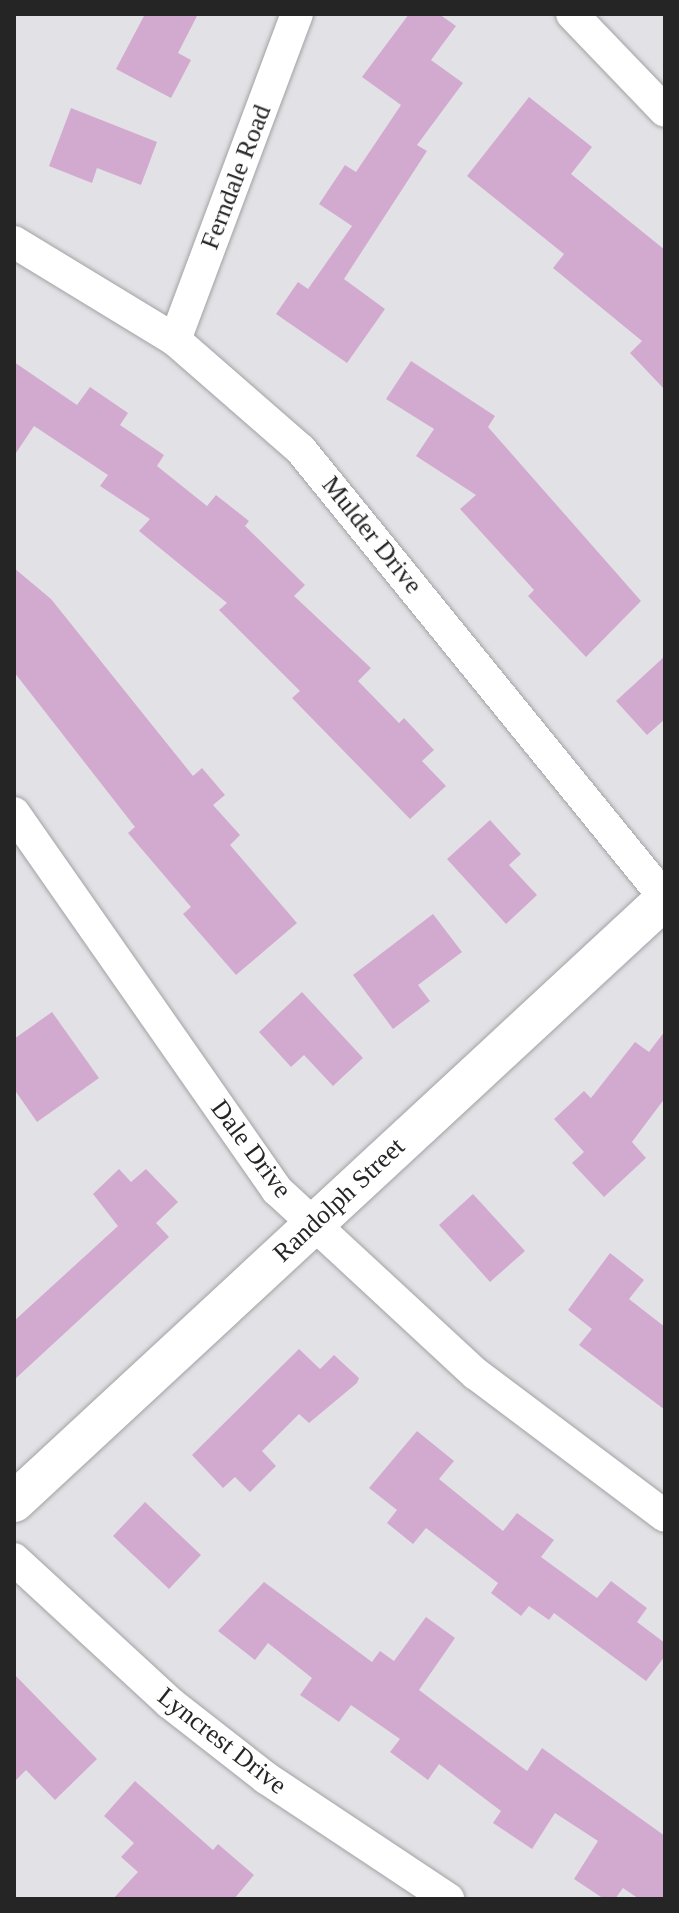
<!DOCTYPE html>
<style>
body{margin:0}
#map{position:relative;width:679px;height:1913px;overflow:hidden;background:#e2e2e6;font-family:"Times New Roman",serif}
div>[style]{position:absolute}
.building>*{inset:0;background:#d3aacf}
.roads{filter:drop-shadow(0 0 2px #a2a2a5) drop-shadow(0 0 2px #a2a2a5)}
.minor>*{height:32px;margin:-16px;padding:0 16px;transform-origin:16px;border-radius:16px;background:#fff}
.tertiary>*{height:40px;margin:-20px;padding:0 20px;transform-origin:20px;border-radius:20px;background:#fff}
span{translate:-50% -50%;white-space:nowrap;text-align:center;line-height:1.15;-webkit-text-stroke:6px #fff;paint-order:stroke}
.street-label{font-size:26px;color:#252526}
.frame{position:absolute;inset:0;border:16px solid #252526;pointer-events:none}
</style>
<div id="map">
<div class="building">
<i style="clip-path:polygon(145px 14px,198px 14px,178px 53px,191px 60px,171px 98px,116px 69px)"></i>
<i style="clip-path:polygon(409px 14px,439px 14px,456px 26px,431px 60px,463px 83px,417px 145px,427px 151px,344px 279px,385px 309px,347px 363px,276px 314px,298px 282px,308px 289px,352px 226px,319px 204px,345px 165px,356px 172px,401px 105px,362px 77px)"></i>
<i style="clip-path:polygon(529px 97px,592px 147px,571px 174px,665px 250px,665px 390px,630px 353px,642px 341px,553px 268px,564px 254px,467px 176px)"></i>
<i style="clip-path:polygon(71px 108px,157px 142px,141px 185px,97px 168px,92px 183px,49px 166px)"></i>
<i style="clip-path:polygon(411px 361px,495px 416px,488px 427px,641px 601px,586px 657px,528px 596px,534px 590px,460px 509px,476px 495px,416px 456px,434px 429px,386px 399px)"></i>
<i style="clip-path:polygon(14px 362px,77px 405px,90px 387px,128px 413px,120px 425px,164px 455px,157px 466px,207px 506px,216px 495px,249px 521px,245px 526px,305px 585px,294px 596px,371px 668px,358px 681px,399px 723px,404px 718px,434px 750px,422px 761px,446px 786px,410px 819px,292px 698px,300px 691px,219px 610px,227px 603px,139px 531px,150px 519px,100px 486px,108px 475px,34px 426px,14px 456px)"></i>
<i style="clip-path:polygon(14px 568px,51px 599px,193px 776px,202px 768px,225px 795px,213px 805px,240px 835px,230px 845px,297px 923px,236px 975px,183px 914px,191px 907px,128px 833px,135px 827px,14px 672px)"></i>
<i style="clip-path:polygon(665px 656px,665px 719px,647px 735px,616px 701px)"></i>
<i style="clip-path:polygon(490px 820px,521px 854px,509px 865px,537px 895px,506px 924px,447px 859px)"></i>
<i style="clip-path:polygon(433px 914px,462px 952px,418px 985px,430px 1001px,393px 1029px,353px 975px)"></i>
<i style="clip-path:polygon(302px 992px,363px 1058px,333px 1086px,304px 1055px,291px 1067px,259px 1032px)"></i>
<i style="clip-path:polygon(52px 1012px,99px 1078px,37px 1122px,14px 1089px,14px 1039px)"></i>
<i style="clip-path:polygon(665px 1031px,665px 1098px,632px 1142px,646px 1158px,604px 1197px,572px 1163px,584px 1152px,554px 1119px,584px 1091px,591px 1098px,635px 1042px,649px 1052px)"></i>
<i style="clip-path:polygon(119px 1169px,131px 1182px,146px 1169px,178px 1202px,156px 1223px,169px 1237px,14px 1380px,14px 1321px,118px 1226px,93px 1194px)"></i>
<i style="clip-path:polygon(473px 1194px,525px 1251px,490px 1282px,439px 1225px)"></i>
<i style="clip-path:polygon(610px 1253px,644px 1280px,629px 1299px,665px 1327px,665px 1410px,579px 1345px,592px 1329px,568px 1310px)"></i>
<i style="clip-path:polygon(299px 1349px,320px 1369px,334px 1355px,359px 1378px,357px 1383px,309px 1423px,299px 1414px,262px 1451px,276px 1466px,250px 1492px,235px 1477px,223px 1488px,192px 1455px)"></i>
<i style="clip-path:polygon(417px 1431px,454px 1461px,439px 1479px,503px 1531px,517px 1513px,554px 1540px,541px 1557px,597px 1598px,611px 1581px,647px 1608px,637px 1622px,665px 1643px,665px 1656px,646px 1681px,554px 1613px,549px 1620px,529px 1606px,521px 1616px,491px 1593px,498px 1583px,426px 1528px,413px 1544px,387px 1523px,397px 1510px,369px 1488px)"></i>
<i style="clip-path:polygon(145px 1502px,201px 1555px,169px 1589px,113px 1536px)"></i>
<i style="clip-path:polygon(264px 1582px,372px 1662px,380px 1651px,394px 1661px,426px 1617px,455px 1638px,419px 1690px,527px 1771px,542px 1748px,665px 1836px,665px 1899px,639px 1899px,623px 1888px,615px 1899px,604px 1899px,574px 1879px,598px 1841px,555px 1813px,532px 1849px,493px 1823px,501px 1811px,439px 1764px,428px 1780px,390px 1752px,400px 1739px,351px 1705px,339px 1722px,300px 1695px,312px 1678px,268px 1643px,255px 1660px,218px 1631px)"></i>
<i style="clip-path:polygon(14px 1674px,97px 1759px,55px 1800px,26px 1770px,14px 1782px)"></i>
<i style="clip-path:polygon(135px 1781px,213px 1850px,218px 1844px,254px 1875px,234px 1899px,113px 1899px,138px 1872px,121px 1857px,134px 1843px,104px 1816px)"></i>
</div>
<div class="roads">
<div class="minor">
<i style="left:572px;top:14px;width:134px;rotate:46.2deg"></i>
<i style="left:14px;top:242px;width:188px;rotate:31.3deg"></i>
<i style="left:175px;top:340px;width:167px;rotate:41.1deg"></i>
<i style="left:301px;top:450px;width:577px;rotate:50.91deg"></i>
<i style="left:175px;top:340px;width:348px;rotate:-69.5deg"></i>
<i style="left:14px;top:813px;width:460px;rotate:55.1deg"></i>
<i style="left:277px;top:1190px;width:271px;rotate:42.8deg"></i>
<i style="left:476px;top:1374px;width:236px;rotate:36.9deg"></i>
<i style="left:14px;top:1559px;width:212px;rotate:42.7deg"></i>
<i style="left:170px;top:1703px;width:122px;rotate:38deg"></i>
<i style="left:266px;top:1778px;width:219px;rotate:33.6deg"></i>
</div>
<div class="tertiary">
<i style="left:14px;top:1502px;width:887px;rotate:-42.81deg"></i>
</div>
</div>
<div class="street-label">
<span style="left:236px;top:177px;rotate:-69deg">Ferndale Road</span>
<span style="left:372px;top:535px;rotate:51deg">Mulder Drive</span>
<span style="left:251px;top:1149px;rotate:53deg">Dale Drive</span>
<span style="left:339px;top:1200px;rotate:-43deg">Randolph Street</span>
<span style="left:222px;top:1741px;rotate:38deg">Lyncrest Drive</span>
</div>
<div class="frame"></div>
</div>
